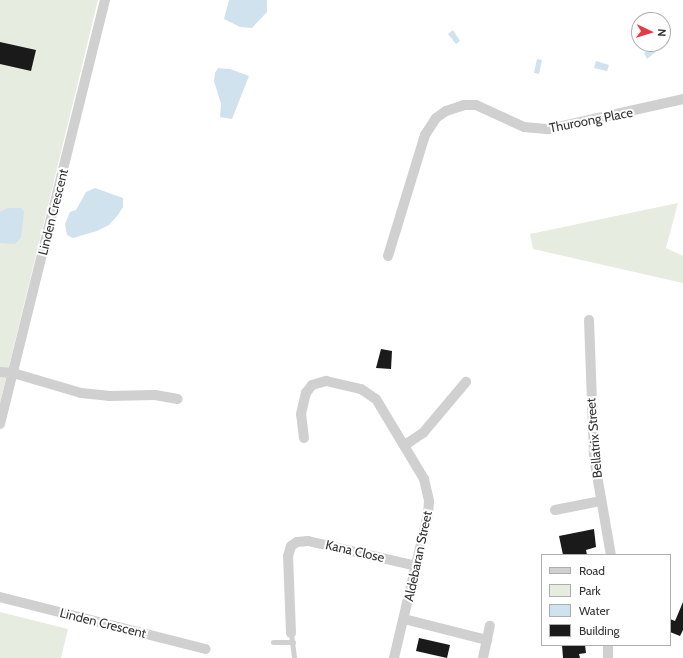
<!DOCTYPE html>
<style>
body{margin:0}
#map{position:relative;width:683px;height:658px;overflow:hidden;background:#fff;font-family:Cabin,sans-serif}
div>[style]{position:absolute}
.green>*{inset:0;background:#e6ecdf}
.water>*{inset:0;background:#cfe2ee}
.building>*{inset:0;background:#1a1a1a}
.service>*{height:5px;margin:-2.5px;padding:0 2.5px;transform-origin:2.5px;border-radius:2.5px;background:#d0d0d0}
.minor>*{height:10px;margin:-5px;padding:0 5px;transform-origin:5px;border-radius:5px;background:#d0d0d0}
span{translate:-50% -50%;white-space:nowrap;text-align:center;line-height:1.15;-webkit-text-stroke:4px #fff;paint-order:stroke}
.street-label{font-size:13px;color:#333}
.legend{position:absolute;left:541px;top:554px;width:130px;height:92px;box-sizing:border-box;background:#fff;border:1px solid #adadad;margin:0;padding:5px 7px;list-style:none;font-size:12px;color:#333}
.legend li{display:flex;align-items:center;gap:8px;height:20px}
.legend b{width:20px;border:1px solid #adadad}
.north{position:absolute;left:631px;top:12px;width:40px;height:40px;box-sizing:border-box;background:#fff;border:1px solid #adadad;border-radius:50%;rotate:94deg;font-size:11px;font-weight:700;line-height:16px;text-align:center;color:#333}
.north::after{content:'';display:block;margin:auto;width:14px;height:18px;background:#e63946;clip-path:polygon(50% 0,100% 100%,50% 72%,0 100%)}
</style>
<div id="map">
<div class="green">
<i style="clip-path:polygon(0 0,98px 0,0 403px)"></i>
<i style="clip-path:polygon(678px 203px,666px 248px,683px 256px,683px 283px,533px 249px,530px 234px)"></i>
<i style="clip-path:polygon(0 612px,68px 629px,61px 658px,0 658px)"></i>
</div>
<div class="water">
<i style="clip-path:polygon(229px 0,267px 0,267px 12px,252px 28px,240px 27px,224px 19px)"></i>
<i style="clip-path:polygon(453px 30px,460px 41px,456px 44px,448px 34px)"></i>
<i style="clip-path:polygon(656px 45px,657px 51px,647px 59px,644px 53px)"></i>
<i style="clip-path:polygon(537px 59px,542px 60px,539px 74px,534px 73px)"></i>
<i style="clip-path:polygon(596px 61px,609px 65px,607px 71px,594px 68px)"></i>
<i style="clip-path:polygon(218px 68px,230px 69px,249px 76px,232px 119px,220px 117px,221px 104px,214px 81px,215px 73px)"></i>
<i style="clip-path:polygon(95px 188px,123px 198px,123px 207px,118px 215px,109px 225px,97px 231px,73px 238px,67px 235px,65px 224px,70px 212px,76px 210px,86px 192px)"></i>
<i style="clip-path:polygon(8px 208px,21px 208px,24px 212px,21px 238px,15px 244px,0 243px,0 212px)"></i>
</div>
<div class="building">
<i style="clip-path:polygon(0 42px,36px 50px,31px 71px,0 64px)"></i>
<i style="clip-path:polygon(381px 349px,392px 351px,391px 369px,376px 368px)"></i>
<i style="clip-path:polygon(594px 529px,596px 547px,586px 550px,587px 555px,563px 555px,559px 536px)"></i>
<i style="clip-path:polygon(683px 602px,683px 630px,680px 636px,670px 632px,670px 619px,675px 621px)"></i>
<i style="clip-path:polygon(419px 638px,450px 645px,447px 658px,416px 651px)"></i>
<i style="clip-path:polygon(562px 645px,585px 645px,586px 653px,579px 654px,580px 658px,563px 658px)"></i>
</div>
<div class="service">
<i style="left:291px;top:633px;width:25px;rotate:83deg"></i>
<i style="left:273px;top:642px;width:20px"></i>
</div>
<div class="minor">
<i style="left:388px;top:256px;width:127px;rotate:-73deg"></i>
<i style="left:425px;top:135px;width:20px;rotate:-57deg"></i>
<i style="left:436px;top:118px;width:12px;rotate:-35deg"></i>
<i style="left:446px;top:111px;width:19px;rotate:-18deg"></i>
<i style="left:464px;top:105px;width:12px"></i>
<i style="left:476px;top:105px;width:53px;rotate:24.6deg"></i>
<i style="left:524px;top:127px;width:25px;rotate:5deg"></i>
<i style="left:549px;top:129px;width:137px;rotate:-12.6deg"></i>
<i style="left:589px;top:320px;width:138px;rotate:87.9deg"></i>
<i style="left:594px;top:458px;width:98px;rotate:80.1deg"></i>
<i style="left:0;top:372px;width:13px;rotate:4deg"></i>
<i style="left:13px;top:373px;width:71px;rotate:16.4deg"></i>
<i style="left:81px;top:393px;width:27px;rotate:6deg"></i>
<i style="left:108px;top:396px;width:47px;rotate:-1.2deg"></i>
<i style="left:155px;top:395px;width:23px;rotate:10deg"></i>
<i style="left:0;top:424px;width:437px;rotate:-76.1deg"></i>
<i style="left:304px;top:438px;width:24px;rotate:-97deg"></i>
<i style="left:301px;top:414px;width:22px;rotate:-77deg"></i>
<i style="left:306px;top:393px;width:10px;rotate:-53deg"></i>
<i style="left:312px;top:385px;width:15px;rotate:-16deg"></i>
<i style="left:326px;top:381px;width:36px;rotate:13deg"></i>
<i style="left:361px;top:389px;width:18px;rotate:34deg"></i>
<i style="left:376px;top:399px;width:93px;rotate:59deg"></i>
<i style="left:424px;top:479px;width:23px;rotate:77deg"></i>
<i style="left:429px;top:501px;width:13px;rotate:94deg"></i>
<i style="left:428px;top:514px;width:148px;rotate:103.3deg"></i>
<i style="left:405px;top:445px;width:22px;rotate:-34deg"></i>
<i style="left:423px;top:433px;width:67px;rotate:-49.9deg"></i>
<i style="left:555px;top:510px;width:47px;rotate:-11.1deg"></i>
<i style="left:0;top:597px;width:212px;rotate:14.2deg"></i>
<i style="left:404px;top:619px;width:86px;rotate:14.2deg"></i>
<i style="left:291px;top:633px;width:77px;rotate:-92.2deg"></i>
<i style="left:288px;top:556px;width:10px;rotate:-73deg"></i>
<i style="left:291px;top:546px;width:7px;rotate:-34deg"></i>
<i style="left:297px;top:542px;width:11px;rotate:-5deg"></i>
<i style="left:308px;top:541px;width:111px;rotate:13deg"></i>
<i style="left:483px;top:658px;width:33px;rotate:-78deg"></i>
<i style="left:608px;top:658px;width:13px;rotate:-90deg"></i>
</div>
<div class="street-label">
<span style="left:591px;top:120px;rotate:-11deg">Thuroong Place</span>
<span style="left:53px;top:212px;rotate:-76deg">Linden Crescent</span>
<span style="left:594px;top:438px;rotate:-95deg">Bellatrix Street</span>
<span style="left:355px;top:551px;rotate:13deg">Kana Close</span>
<span style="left:418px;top:556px;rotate:-78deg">Aldebaran Street</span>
<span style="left:103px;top:623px;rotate:14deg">Linden Crescent</span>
</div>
<ul class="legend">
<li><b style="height:5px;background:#d0d0d0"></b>Road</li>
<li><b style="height:11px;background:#e6ecdf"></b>Park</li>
<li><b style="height:11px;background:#cfe2ee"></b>Water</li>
<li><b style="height:11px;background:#1a1a1a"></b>Building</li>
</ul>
<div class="north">N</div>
</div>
